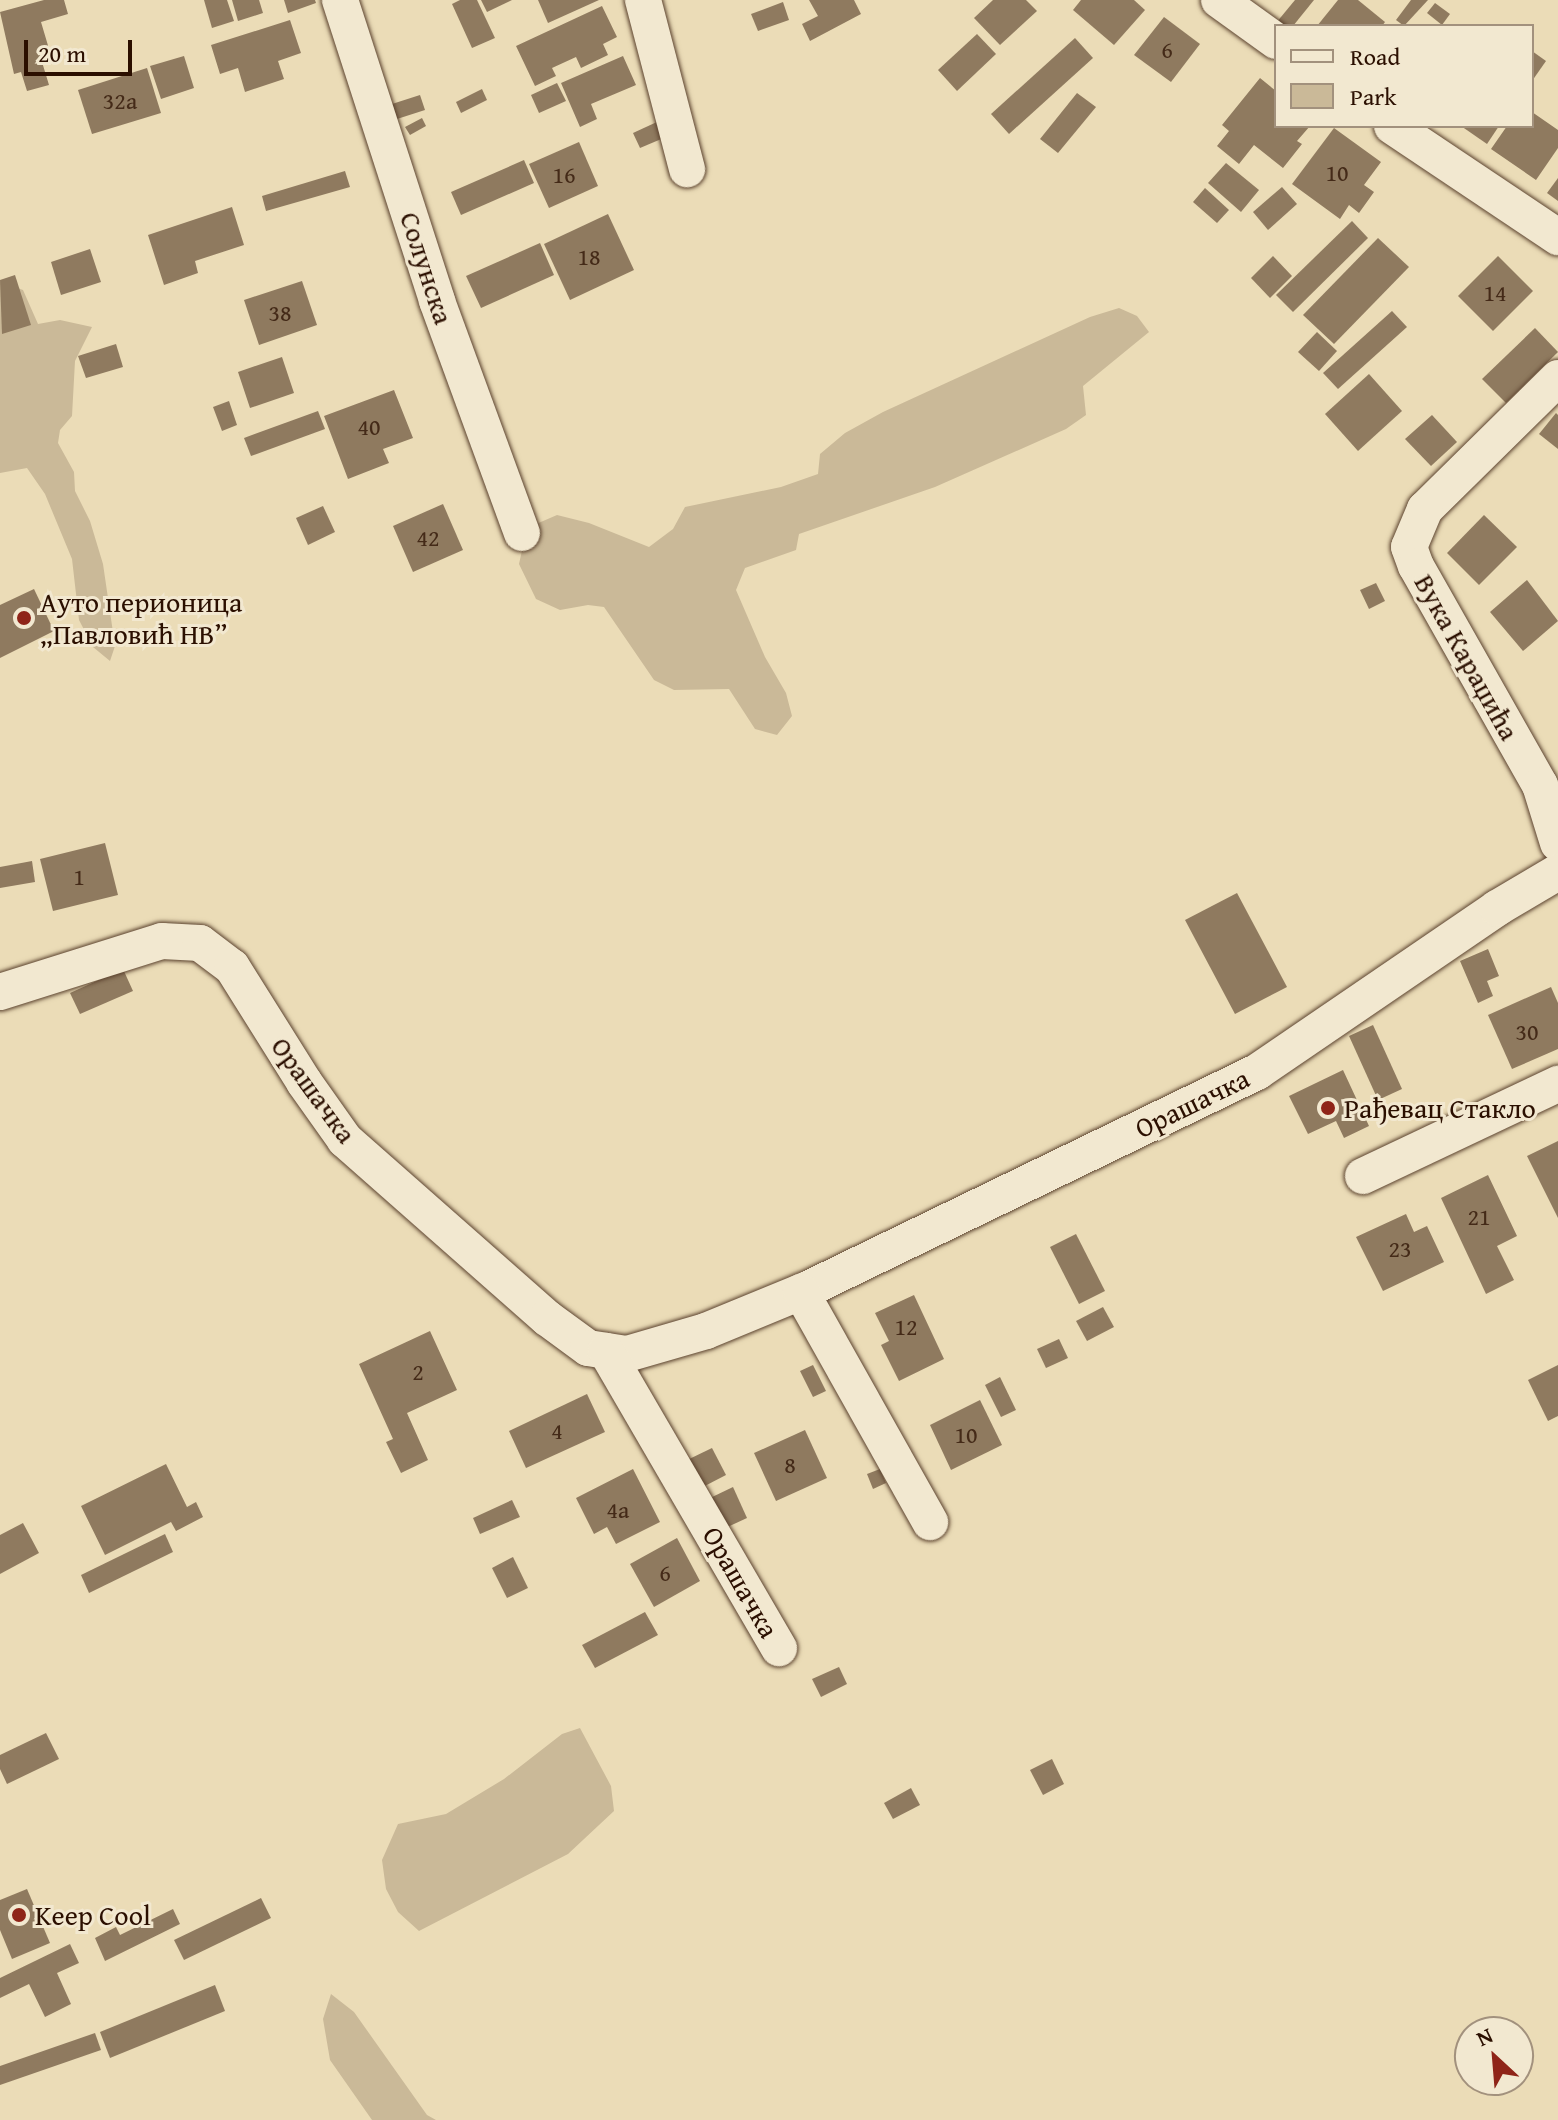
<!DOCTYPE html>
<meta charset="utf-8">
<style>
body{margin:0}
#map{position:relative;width:1558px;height:2120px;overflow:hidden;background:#ebdcb7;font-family:"Gentium Book Plus",serif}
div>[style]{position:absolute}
.green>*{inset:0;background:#cab998}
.building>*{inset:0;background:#8f7a5f}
.roads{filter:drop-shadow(0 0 2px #5b422e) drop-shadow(0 0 2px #5b422e)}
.street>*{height:36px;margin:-18px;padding:0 18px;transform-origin:18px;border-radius:18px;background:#f2e8d0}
.dots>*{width:22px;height:22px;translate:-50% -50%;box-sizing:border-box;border:4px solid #f2e8d0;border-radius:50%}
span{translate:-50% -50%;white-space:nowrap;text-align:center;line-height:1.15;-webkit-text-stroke:6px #f2e8d0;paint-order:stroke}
.number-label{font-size:24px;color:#442a18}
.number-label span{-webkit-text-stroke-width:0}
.street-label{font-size:28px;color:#2b0f00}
.poi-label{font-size:28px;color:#2b0f00}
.left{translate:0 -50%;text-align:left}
.legend{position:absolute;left:1274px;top:24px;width:260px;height:104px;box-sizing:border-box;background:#f2e8d0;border:2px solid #a2917d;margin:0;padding:10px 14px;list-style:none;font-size:24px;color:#2b0f00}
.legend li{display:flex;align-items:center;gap:16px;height:40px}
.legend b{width:40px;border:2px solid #a2917d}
.north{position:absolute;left:1454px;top:2016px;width:80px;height:80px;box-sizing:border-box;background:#f2e8d0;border:2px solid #a2917d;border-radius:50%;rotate:334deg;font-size:22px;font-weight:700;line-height:32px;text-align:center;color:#2b0f00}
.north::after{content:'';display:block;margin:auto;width:28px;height:36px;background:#8f2418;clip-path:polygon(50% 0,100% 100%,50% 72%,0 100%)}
.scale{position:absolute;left:24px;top:40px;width:108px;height:36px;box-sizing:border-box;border:4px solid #2b0f00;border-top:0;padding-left:10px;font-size:24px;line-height:28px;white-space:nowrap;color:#2b0f00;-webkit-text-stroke:6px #f2e8d0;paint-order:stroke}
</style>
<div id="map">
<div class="green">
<i style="clip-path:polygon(0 282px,23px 290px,38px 324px,60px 320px,92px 327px,75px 361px,72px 416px,60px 430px,58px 443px,74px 472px,75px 491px,90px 521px,103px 564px,115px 646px,110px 661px,93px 647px,79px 620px,72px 559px,45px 494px,27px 468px,0 473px)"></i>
<i style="clip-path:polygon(1119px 308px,1137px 316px,1149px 332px,1083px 386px,1086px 415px,1066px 429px,935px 487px,799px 534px,796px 550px,745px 568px,736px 590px,765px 657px,786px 693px,792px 716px,777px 735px,755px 729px,729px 689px,674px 690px,654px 680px,604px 607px,588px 605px,560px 610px,536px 599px,519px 564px,527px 528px,557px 515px,589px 523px,649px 547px,673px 529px,685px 507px,781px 487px,818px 474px,820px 454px,845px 433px,883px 412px,1090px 317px)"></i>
<i style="clip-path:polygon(580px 1728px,611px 1786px,614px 1811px,568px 1854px,419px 1931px,398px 1912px,386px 1889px,382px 1860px,398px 1824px,446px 1814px,504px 1779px,562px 1734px)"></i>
<i style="clip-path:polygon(331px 1994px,354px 2012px,427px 2115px,436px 2120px,372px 2120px,330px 2060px,323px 2019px)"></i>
</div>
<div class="building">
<i style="clip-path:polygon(44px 0,64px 0,68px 14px,41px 22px,52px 59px,42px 62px,49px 85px,27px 91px,21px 72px,14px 74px,0 12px)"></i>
<i style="clip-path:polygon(204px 0,227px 0,234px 21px,212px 28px)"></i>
<i style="clip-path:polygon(232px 0,259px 0,263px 13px,238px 21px)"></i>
<i style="clip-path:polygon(284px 0,315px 0,316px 3px,288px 13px)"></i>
<i style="clip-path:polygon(460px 0,477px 0,495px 38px,472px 48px,452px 4px)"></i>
<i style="clip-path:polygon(481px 0,512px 0,487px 12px)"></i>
<i style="clip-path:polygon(538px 0,599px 0,548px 23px)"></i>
<i style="clip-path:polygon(809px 0,854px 0,861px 14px,810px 41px,802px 24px,818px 16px)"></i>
<i style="clip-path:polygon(993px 0,1026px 0,1037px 11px,1000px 45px,974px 18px)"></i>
<i style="clip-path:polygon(1081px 0,1134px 0,1145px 10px,1114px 45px,1073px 10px)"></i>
<i style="clip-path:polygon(1295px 0,1314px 0,1293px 26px,1279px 26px,1276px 23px)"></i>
<i style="clip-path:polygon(1338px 0,1358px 0,1385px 22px,1382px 26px,1317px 26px)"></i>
<i style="clip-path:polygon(1411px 0,1428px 0,1404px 26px,1396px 20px)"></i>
<i style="clip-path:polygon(783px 2px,789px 20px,758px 31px,751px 14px)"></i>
<i style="clip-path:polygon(1435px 3px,1450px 14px,1442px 25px,1427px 13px)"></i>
<i style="clip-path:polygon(602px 6px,617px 37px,603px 44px,608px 55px,581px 68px,576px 57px,552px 68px,556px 76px,535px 86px,516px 46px)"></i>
<i style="clip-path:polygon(1164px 17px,1200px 44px,1171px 82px,1134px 55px)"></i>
<i style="clip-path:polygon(290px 20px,301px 53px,278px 61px,284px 79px,245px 92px,238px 68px,220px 74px,211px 45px)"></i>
<i style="clip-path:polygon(977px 34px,996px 54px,957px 91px,938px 70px)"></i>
<i style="clip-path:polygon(1075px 38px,1093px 58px,1009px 134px,991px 114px)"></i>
<i style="clip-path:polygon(1532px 51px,1546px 61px,1532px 81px)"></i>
<i style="clip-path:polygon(184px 56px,194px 88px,161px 99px,150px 66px)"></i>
<i style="clip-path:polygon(623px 56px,636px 85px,591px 104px,597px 119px,580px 127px,561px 83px)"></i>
<i style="clip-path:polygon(147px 68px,161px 113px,92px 134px,78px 90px)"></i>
<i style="clip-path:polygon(1260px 78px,1276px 91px,1276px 126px,1310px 126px,1297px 141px,1302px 144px,1283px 168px,1254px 145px,1239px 164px,1217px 146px,1229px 131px,1222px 125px)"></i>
<i style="clip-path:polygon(557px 83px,566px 101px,539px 113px,531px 95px)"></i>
<i style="clip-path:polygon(482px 89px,487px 100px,461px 113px,456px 102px)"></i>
<i style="clip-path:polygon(1077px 93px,1096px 107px,1058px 153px,1040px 139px)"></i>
<i style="clip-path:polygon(420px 95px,425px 110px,397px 119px,392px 104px)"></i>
<i style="clip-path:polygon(1532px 112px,1558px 130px,1558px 148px,1536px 180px,1491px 149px,1507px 126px,1532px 126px)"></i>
<i style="clip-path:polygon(422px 118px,426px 126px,410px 135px,405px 127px)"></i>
<i style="clip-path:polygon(659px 121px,666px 137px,640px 148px,633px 133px)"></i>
<i style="clip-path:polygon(1461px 126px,1499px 126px,1487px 144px)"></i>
<i style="clip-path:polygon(1334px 128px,1381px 162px,1364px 185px,1374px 192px,1359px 213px,1349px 205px,1340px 219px,1292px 184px)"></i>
<i style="clip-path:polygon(579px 142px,598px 186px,549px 208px,529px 164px)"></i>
<i style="clip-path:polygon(524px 160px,534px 183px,461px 215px,451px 192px)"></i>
<i style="clip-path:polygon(1226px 163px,1259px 190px,1241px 212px,1208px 183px)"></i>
<i style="clip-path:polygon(345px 171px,350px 187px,266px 211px,262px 196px)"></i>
<i style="clip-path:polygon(1558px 178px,1558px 201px,1547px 193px)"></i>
<i style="clip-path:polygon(1282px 187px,1297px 204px,1268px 230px,1253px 212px)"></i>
<i style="clip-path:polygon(1205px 188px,1229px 210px,1217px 223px,1193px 202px)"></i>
<i style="clip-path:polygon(232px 207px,244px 245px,195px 261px,198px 273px,164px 285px,148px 235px)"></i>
<i style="clip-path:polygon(608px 214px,634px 270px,570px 300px,544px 244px)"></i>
<i style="clip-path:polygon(1352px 221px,1368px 238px,1293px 312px,1276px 295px)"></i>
<i style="clip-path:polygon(1378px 238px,1409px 267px,1334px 344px,1303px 315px)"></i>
<i style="clip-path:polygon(540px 243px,554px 275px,481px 308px,466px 276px)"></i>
<i style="clip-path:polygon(90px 249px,101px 282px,61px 295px,51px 262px)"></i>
<i style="clip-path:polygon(1273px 256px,1292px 276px,1270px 298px,1251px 278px)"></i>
<i style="clip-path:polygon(1498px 256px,1533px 291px,1493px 331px,1458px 296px)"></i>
<i style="clip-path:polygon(15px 275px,31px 325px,2px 334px,0 280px)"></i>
<i style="clip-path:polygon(302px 281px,317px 325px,259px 345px,244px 300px)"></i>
<i style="clip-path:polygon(1392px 311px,1407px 327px,1338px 389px,1323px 373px)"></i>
<i style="clip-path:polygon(1535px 328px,1558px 352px,1506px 403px,1482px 379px)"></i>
<i style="clip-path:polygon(1317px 332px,1337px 351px,1319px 371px,1298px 352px)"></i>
<i style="clip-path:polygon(116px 344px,123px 367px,86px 378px,78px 356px)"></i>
<i style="clip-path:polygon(282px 357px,294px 393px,250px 408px,238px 372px)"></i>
<i style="clip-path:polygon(1369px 374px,1402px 411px,1358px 451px,1325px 414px)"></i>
<i style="clip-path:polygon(394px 390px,413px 438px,383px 449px,389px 463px,348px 479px,324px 416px)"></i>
<i style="clip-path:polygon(229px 401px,237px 425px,222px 431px,213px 407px)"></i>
<i style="clip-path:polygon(318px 411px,325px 429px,251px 456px,244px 438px)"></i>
<i style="clip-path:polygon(1556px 413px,1558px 415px,1558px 449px,1539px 434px)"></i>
<i style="clip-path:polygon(1432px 415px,1457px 442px,1431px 466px,1405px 439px)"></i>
<i style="clip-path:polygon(443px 504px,463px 550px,413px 572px,393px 526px)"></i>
<i style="clip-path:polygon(323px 506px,335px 532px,308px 545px,296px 518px)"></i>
<i style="clip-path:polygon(1484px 515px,1517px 547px,1479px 585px,1447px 553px)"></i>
<i style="clip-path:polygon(1527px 580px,1558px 621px,1523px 651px,1490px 612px)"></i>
<i style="clip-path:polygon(1376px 583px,1385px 601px,1369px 609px,1360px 590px)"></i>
<i style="clip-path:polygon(34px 589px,54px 631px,0 658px,0 605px)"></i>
<i style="clip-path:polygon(105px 843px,118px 895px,53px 911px,40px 859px)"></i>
<i style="clip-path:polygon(32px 861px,35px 882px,0 888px,0 867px)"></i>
<i style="clip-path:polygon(1237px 893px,1287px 987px,1235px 1014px,1185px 920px)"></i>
<i style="clip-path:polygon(1488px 949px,1499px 976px,1487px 981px,1493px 996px,1478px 1003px,1460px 961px)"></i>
<i style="clip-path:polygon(123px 969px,133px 991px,80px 1014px,70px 993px)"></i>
<i style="clip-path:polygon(1551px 987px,1558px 1003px,1558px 1049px,1512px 1069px,1488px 1015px)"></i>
<i style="clip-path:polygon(1373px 1025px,1402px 1089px,1378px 1100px,1349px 1036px)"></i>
<i style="clip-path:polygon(1343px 1070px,1369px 1126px,1344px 1138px,1336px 1121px,1308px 1134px,1289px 1096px)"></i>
<i style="clip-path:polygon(1558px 1141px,1558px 1218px,1527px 1156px)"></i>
<i style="clip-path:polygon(1488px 1175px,1517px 1236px,1497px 1246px,1514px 1280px,1486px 1294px,1441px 1198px)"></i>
<i style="clip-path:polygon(1406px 1214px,1414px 1232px,1427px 1226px,1444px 1262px,1383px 1291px,1356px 1237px)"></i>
<i style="clip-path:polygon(1076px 1234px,1105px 1291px,1079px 1304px,1050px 1247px)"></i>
<i style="clip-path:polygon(914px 1295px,944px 1359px,899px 1381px,881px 1345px,889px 1341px,875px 1313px)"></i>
<i style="clip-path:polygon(1103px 1307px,1114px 1327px,1087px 1341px,1076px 1321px)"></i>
<i style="clip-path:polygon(430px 1331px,457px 1390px,407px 1413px,428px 1460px,401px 1473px,386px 1442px,393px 1439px,359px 1364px)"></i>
<i style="clip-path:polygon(1059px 1339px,1068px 1358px,1046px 1368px,1037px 1349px)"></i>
<i style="clip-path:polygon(813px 1365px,826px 1391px,813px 1397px,800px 1371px)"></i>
<i style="clip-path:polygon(1558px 1365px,1558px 1416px,1548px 1421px,1528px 1380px)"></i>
<i style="clip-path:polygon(1000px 1377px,1016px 1410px,1001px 1417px,985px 1385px)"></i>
<i style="clip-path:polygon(587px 1394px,605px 1432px,526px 1468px,509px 1431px)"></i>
<i style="clip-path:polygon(980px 1400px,1002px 1445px,951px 1470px,930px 1425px)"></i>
<i style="clip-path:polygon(805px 1430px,827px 1478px,776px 1501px,754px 1453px)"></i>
<i style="clip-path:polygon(712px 1448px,726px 1475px,697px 1490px,683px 1462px)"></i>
<i style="clip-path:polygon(166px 1464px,187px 1507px,196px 1502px,203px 1517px,176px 1531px,171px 1522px,105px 1555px,81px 1506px)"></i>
<i style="clip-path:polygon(633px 1469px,660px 1522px,616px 1544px,607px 1527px,594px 1534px,576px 1498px)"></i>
<i style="clip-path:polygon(880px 1469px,886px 1483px,873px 1489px,867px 1474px)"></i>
<i style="clip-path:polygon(733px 1487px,747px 1518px,721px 1530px,708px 1499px)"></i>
<i style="clip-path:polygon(512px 1500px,520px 1517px,480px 1534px,473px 1518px)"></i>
<i style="clip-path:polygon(23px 1523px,39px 1553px,0 1574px,0 1535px)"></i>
<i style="clip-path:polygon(165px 1534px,173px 1552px,89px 1593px,81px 1575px)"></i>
<i style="clip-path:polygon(677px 1538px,700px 1581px,654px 1607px,630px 1564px)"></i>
<i style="clip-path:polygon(513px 1557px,528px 1588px,507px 1598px,492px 1568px)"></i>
<i style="clip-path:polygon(645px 1612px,658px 1635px,595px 1668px,582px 1645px)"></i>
<i style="clip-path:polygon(839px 1667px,847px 1684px,821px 1697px,812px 1679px)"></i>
<i style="clip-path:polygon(46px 1733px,59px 1759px,7px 1784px,0 1769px,0 1755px)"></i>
<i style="clip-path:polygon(1052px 1759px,1064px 1784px,1043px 1795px,1030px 1770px)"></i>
<i style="clip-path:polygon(911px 1788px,920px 1805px,893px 1819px,884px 1803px)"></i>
<i style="clip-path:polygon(27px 1889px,50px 1943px,12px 1959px,0 1930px,0 1900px)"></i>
<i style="clip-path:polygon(261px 1898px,271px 1918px,184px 1960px,174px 1940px)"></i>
<i style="clip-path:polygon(173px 1909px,180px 1924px,105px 1961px,95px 1938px,116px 1927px,120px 1935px)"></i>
<i style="clip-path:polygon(70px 1944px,79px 1963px,57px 1973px,71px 2004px,45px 2017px,29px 1984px,0 1998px,0 1978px)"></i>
<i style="clip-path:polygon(215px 1985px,225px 2011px,110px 2058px,100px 2032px)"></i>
<i style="clip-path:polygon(95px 2033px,101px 2050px,0 2085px,0 2066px)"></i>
</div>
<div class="roads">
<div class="street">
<i style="left:340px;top:0;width:316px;rotate:72.1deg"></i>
<i style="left:437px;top:301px;width:247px;rotate:69.9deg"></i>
<i style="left:643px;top:0;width:175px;rotate:75.4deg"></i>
<i style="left:1219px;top:0;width:70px;rotate:35.7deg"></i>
<i style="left:1392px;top:126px;width:200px;rotate:33.8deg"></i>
<i style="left:1558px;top:378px;width:187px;rotate:135.4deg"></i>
<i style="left:1425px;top:509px;width:41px;rotate:112.8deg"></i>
<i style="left:1409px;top:547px;width:20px;rotate:70deg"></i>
<i style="left:1416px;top:566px;width:252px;rotate:60.5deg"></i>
<i style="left:1540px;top:785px;width:61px;rotate:72.8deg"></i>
<i style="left:0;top:992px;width:170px;rotate:-17.5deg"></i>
<i style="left:162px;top:941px;width:38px;rotate:3deg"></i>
<i style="left:200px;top:943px;width:40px;rotate:37deg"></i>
<i style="left:232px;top:967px;width:136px;rotate:57.9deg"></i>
<i style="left:304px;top:1082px;width:71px;rotate:54.7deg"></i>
<i style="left:345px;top:1140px;width:269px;rotate:41.4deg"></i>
<i style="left:547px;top:1318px;width:51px;rotate:36.2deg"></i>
<i style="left:588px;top:1348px;width:39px;rotate:9deg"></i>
<i style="left:627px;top:1354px;width:82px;rotate:-16.2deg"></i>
<i style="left:706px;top:1331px;width:110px;rotate:-22.4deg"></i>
<i style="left:808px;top:1289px;width:499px;rotate:-25.8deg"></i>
<i style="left:1257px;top:1072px;width:291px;rotate:-34.3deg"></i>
<i style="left:1497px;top:908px;width:71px;rotate:-30.5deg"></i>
<i style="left:1363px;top:1176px;width:216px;rotate:-25.3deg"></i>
<i style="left:801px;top:1292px;width:264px;rotate:60.7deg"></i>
<i style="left:606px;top:1351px;width:344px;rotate:59.8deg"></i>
</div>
</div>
<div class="dots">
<i style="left:24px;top:618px;background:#8f2418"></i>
<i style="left:1328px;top:1108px;background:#8f2418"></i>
<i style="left:19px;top:1915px;background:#8f2418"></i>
</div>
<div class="number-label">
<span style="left:1167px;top:50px">6</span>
<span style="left:120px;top:101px">32a</span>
<span style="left:1337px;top:173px">10</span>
<span style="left:564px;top:175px">16</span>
<span style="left:589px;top:257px">18</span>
<span style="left:1495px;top:293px">14</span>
<span style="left:280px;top:313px">38</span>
<span style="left:369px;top:427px">40</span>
<span style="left:428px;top:538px">42</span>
<span style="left:79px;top:877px">1</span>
<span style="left:1527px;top:1032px">30</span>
<span style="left:1479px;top:1217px">21</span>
<span style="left:1400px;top:1249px">23</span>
<span style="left:906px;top:1327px">12</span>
<span style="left:418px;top:1372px">2</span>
<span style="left:557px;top:1431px">4</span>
<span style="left:966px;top:1435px">10</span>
<span style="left:790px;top:1465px">8</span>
<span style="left:618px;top:1510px">4a</span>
<span style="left:665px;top:1573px">6</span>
</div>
<div class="street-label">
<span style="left:427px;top:268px;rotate:72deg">Солунска</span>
<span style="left:1467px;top:657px;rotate:61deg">Вука Караџића</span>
<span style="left:314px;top:1090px;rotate:54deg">Орашачка</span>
<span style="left:1192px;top:1103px;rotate:-26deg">Орашачка</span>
<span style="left:741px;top:1582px;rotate:60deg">Орашачка</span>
</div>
<div class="poi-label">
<span class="left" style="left:40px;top:618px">Ауто перионица<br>„Павловић НВ”</span>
<span class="left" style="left:1344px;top:1108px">Рађевац Стакло</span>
<span class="left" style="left:35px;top:1915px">Keep Cool</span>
</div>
<ul class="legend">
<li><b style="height:10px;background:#f2e8d0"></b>Road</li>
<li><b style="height:22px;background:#cab998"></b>Park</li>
</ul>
<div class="north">N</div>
<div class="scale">20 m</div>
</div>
